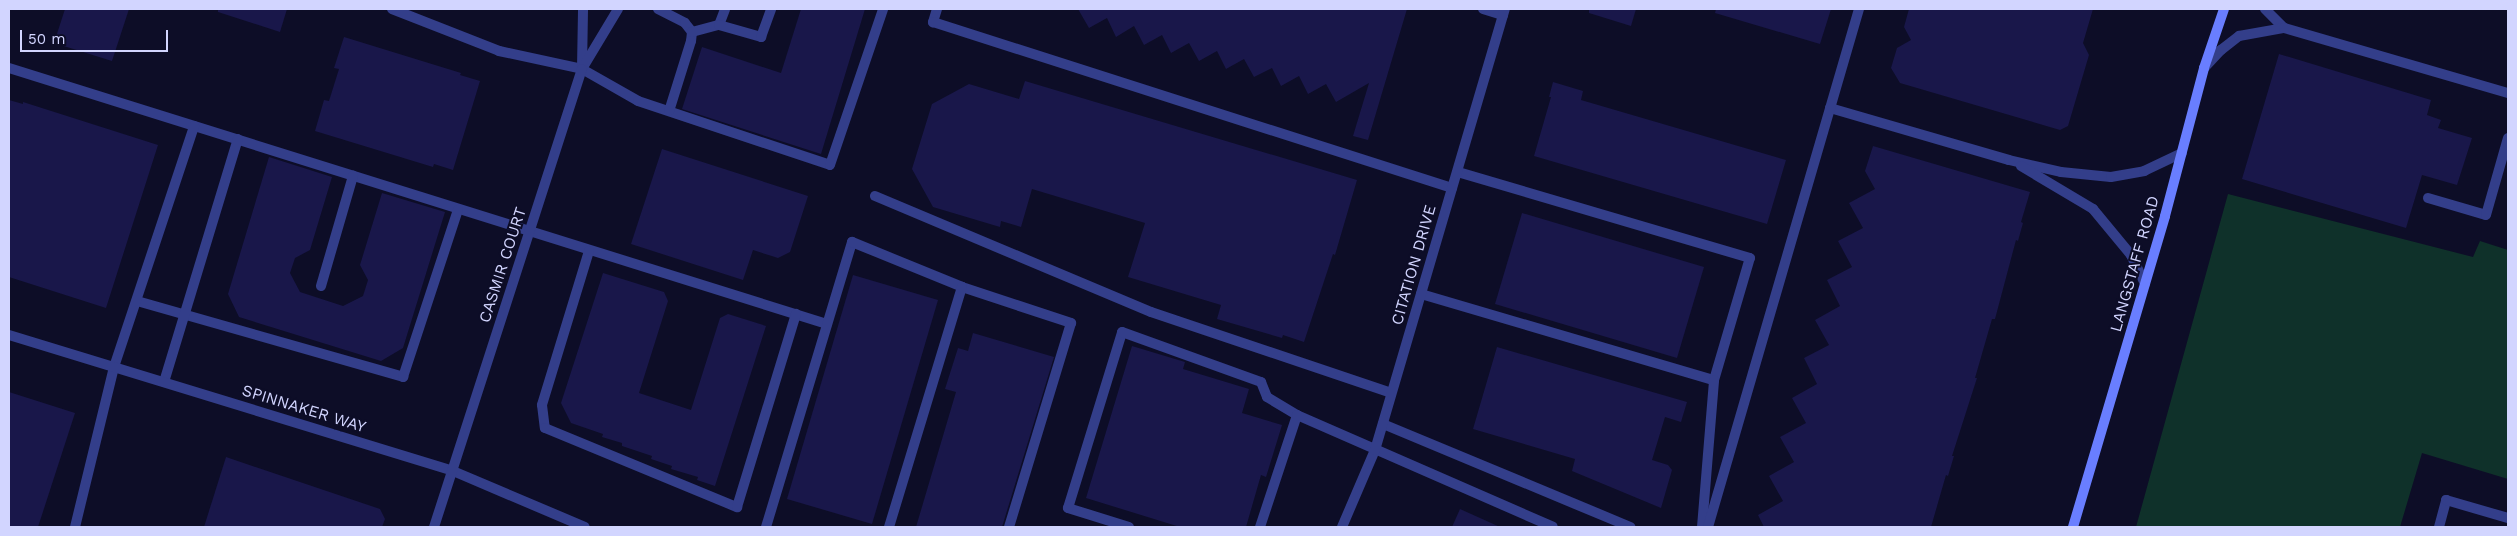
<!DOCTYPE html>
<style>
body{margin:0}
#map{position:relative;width:2517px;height:536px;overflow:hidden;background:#0d0d27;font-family:"Work Sans",sans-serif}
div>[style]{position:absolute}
.green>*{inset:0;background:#0f312a}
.building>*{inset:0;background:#19174a}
.lane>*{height:10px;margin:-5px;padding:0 5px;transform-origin:5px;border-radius:5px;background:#333e8a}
.street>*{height:10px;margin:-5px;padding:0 5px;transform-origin:5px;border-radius:5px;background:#333e8a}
.secondary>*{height:10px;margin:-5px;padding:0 5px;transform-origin:5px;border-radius:5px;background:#697eff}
span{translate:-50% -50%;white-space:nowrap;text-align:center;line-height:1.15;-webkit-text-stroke:4px #0d0d27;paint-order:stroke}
.street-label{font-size:16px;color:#d2d5ff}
.frame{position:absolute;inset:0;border:10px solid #d2d5ff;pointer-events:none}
.scale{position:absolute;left:20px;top:30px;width:148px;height:22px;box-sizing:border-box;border:2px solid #d2d5ff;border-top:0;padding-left:6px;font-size:15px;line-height:18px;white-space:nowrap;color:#d2d5ff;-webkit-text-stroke:4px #0d0d27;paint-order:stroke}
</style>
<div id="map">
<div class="green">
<i style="clip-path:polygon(2228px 194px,2473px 257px,2480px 241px,2508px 250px,2508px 479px,2422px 453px,2400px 527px,2136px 527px)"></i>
</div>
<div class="building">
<i style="clip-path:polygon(65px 9px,129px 9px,112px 61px,54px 43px)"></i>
<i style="clip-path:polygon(218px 9px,287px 9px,280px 32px,218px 12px)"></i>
<i style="clip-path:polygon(801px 9px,865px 9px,821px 154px,682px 109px,702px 47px,781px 73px)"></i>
<i style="clip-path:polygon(1078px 9px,1407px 9px,1368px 140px,1353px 136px,1369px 83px,1336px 102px,1326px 84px,1308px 94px,1299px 76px,1281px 86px,1272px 68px,1254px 77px,1244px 59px,1226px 69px,1217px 51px,1199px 61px,1189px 43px,1171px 53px,1162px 35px,1144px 45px,1134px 26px,1116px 37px,1107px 18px,1089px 28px)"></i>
<i style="clip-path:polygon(1589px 9px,1636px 9px,1631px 26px,1589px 13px)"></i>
<i style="clip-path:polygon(1716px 9px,1831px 9px,1820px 44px,1715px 13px)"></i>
<i style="clip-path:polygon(1909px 9px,2093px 9px,2083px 43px,2089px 55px,2068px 126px,2060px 130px,1900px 83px,1891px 68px,1897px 48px,1911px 40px,1904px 27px)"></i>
<i style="clip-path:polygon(344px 37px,461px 73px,460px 75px,480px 81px,453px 170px,434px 164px,433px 167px,315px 131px,324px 100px,329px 101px,339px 69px,334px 68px)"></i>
<i style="clip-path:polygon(2279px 54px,2431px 100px,2427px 115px,2441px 120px,2438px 128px,2472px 138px,2457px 185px,2422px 175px,2406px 228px,2242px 179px)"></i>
<i style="clip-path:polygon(1025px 81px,1357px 180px,1335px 255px,1333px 254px,1304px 342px,1283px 335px,1282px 338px,1217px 319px,1221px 305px,1128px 277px,1145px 223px,1032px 189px,1021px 227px,1001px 221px,1000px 227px,933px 207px,912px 169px,932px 104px,969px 84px,1019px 99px)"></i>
<i style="clip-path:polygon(1553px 82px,1583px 91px,1581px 100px,1786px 160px,1767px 224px,1534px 156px,1551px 97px,1549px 97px)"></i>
<i style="clip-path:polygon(9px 100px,23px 104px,23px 102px,158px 145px,106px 308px,9px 277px)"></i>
<i style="clip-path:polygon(1873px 146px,2030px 192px,2021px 222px,2023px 223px,2018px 241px,2016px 240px,1995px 319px,1992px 319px,1975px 378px,1977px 378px,1952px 456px,1954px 456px,1948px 476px,1946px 475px,1931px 527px,1764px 527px,1758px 515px,1783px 501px,1769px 476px,1794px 462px,1780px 437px,1806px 423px,1792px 398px,1817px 384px,1804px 358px,1829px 345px,1815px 320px,1840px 306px,1827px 280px,1852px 267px,1838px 241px,1863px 228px,1849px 203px,1875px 189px,1865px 171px)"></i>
<i style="clip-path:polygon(662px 149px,808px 196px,790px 252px,778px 258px,753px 250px,743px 280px,631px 244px)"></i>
<i style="clip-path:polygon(269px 157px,332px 177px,310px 250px,295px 258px,290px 273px,300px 292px,343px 306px,363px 296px,368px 280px,360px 265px,382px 193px,445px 212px,403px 348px,381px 361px,239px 317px,228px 294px)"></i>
<i style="clip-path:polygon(1522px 213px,1704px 267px,1677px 358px,1495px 304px)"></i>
<i style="clip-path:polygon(603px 273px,664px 292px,668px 301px,639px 393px,691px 410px,720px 318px,728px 314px,766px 326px,715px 486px,697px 480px,698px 477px,671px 469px,672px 466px,651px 459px,652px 456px,622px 446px,622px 443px,602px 437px,603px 434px,571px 423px,561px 403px)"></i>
<i style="clip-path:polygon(853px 275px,938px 300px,872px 524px,787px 499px)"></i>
<i style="clip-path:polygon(973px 333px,1054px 357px,1002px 527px,916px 527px,956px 392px,945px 389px,958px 348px,968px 351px)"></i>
<i style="clip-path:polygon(1132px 346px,1185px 362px,1183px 369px,1249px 389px,1242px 413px,1282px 425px,1266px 477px,1261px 475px,1246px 527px,1180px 527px,1086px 498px)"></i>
<i style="clip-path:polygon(1497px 347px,1687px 402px,1681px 422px,1665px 417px,1652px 460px,1668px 465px,1672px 470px,1661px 508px,1572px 471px,1575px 459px,1473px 429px)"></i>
<i style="clip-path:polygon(9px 392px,75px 413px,38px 527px,9px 527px)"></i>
<i style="clip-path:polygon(226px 457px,380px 509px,385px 519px,382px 527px,204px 527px)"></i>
<i style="clip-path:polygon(1460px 509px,1500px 527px,1452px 527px)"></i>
</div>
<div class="lane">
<i style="left:392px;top:9px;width:115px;rotate:21.4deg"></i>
<i style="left:499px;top:51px;width:85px;rotate:12.2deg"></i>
<i style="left:582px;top:69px;width:64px;rotate:29.7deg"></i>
<i style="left:638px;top:101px;width:202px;rotate:18.4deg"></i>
<i style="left:830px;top:165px;width:165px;rotate:-71.2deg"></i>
<i style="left:658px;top:9px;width:30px;rotate:27deg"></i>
<i style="left:685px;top:23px;width:11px;rotate:52deg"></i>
<i style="left:692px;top:32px;width:9px;rotate:96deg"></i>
<i style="left:691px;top:41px;width:73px;rotate:107.4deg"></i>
<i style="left:937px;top:9px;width:14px;rotate:107deg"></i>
<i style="left:933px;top:22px;width:545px;rotate:17.74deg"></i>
<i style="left:1483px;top:9px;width:21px;rotate:17deg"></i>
<i style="left:2265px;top:9px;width:27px;rotate:45deg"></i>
<i style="left:719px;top:25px;width:17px;rotate:-69deg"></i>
<i style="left:692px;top:32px;width:28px;rotate:-15deg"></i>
<i style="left:719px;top:25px;width:44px;rotate:15.9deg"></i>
<i style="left:761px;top:37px;width:30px;rotate:-70deg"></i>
<i style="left:9px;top:68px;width:857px;rotate:17.38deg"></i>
<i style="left:582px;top:68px;width:59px;rotate:-89deg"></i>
<i style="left:2204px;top:68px;width:25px;rotate:-47deg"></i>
<i style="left:2221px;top:50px;width:23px;rotate:-38deg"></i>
<i style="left:2239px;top:36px;width:46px;rotate:-10.1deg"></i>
<i style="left:2284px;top:28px;width:233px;rotate:16.2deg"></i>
<i style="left:582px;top:69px;width:70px;rotate:-59deg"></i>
<i style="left:1830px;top:108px;width:186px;rotate:16.2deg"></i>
<i style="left:2009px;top:160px;width:53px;rotate:13deg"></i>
<i style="left:2061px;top:172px;width:50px;rotate:5.7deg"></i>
<i style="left:2111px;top:177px;width:34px;rotate:-10deg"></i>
<i style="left:2144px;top:171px;width:42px;rotate:-25.3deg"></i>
<i style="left:2021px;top:166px;width:84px;rotate:30.8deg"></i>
<i style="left:2093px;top:209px;width:60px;rotate:50.4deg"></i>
<i style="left:2131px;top:255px;width:32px;rotate:64deg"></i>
<i style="left:875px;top:196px;width:299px;rotate:22.8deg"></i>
<i style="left:1151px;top:312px;width:253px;rotate:18.6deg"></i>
<i style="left:2428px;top:198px;width:60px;rotate:16.3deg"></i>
<i style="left:2486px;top:215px;width:80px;rotate:-74.1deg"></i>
<i style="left:589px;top:251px;width:161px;rotate:107deg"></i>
<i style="left:542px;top:405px;width:23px;rotate:83deg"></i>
<i style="left:545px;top:428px;width:208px;rotate:22.4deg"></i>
<i style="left:737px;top:507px;width:202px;rotate:-73deg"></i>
<i style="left:321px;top:286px;width:115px;rotate:-73.8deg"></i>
<i style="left:1421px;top:294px;width:305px;rotate:16.4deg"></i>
<i style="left:1714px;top:380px;width:127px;rotate:-73.6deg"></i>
<i style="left:1750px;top:258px;width:305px;rotate:-163.6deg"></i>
<i style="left:137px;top:301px;width:277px;rotate:15.9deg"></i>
<i style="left:403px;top:377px;width:176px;rotate:-71.8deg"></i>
<i style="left:164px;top:382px;width:254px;rotate:-73.1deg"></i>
<i style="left:1383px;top:424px;width:268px;rotate:22.6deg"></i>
<i style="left:75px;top:527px;width:165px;rotate:-76.3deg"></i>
<i style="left:114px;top:367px;width:254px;rotate:-71.6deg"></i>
<i style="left:766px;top:527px;width:298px;rotate:-73.2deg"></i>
<i style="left:852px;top:242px;width:119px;rotate:22.2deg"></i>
<i style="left:962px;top:287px;width:115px;rotate:18.3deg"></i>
<i style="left:1071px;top:323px;width:213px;rotate:106.9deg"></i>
<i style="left:889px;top:527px;width:251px;rotate:-73.1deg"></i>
<i style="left:1129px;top:527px;width:64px;rotate:-162.7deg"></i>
<i style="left:1068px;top:508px;width:184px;rotate:-72.9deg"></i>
<i style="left:1122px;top:332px;width:148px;rotate:19.8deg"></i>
<i style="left:1261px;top:382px;width:16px;rotate:68deg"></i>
<i style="left:1267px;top:397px;width:35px;rotate:31deg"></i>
<i style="left:1260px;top:527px;width:118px;rotate:-71.7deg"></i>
<i style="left:1297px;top:415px;width:279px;rotate:23.6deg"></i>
<i style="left:1702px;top:527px;width:147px;rotate:-85.3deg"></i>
<i style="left:1708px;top:527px;width:540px;rotate:-73.75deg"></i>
<i style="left:2439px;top:527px;width:28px;rotate:-75deg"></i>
<i style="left:2446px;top:500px;width:65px;rotate:16.2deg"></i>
</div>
<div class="street">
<i style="left:9px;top:335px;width:464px;rotate:17deg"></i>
<i style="left:453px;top:471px;width:143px;rotate:23deg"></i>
<i style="left:434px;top:527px;width:481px;rotate:-72.1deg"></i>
<i style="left:1342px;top:527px;width:84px;rotate:-66.8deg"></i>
<i style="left:1375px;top:450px;width:460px;rotate:-73.6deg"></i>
</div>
<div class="secondary">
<i style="left:2073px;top:527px;width:324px;rotate:-73.5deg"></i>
<i style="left:2165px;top:216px;width:153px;rotate:-75.2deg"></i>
<i style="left:2204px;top:68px;width:62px;rotate:-71.3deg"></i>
</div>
<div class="street-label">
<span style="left:2135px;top:264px;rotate:-74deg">LANGSTAFF ROAD</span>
<span style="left:503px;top:265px;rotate:-72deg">CASMIR COURT</span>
<span style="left:1414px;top:265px;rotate:-74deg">CITATION DRIVE</span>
<span style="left:304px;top:409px;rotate:17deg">SPINNAKER WAY</span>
</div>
<div class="frame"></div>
<div class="scale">50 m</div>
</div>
